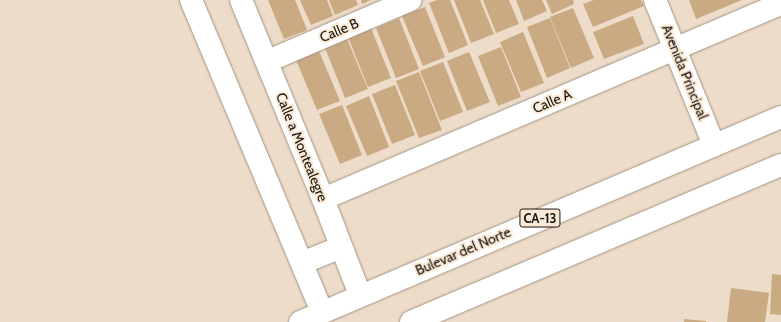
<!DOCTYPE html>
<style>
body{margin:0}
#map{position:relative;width:781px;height:322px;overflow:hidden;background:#eddcc9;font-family:Cabin,sans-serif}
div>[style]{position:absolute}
.building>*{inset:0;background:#c9aa83}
.roads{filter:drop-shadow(0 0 1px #a39482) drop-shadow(0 0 1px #a39482)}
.minor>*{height:22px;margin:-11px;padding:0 11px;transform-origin:11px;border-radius:11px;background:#fff}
.highway>*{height:22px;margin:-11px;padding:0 11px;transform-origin:11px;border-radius:11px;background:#fff}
span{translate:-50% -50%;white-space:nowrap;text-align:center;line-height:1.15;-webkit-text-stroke:4px #fae9d6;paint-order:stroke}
.shield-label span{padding:1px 3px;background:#fae9d6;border:1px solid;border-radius:3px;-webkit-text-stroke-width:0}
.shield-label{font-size:13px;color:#18130c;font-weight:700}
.street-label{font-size:14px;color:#18130c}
</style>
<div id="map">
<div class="building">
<i style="clip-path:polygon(268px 0,295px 0,307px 30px,284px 39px)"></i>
<i style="clip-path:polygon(300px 0,327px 0,333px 16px,311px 25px)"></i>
<i style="clip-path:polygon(329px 0,356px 0,358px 5px,335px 15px)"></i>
<i style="clip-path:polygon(361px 0,371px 0,362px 4px)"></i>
<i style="clip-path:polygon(437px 0,450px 0,468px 45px,449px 53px,429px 3px)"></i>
<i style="clip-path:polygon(454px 0,480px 0,494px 34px,471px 43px)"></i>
<i style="clip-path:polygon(483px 0,509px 0,519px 24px,496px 33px)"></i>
<i style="clip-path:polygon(516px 0,542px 0,547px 11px,524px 21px)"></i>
<i style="clip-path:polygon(546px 0,573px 0,574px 4px,552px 14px)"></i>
<i style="clip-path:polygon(594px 0,641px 0,644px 6px,593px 27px,583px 4px)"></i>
<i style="clip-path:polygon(689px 0,742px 0,696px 19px)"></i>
<i style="clip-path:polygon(425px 7px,445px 57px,423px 66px,402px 16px)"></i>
<i style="clip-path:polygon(573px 8px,594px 58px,571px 68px,550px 17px)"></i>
<i style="clip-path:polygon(633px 16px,644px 44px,604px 59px,593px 32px)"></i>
<i style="clip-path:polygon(399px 18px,419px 69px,396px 78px,376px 28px)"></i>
<i style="clip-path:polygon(550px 18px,570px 68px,547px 78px,527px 27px)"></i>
<i style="clip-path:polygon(371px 28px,391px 78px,368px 87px,348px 37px)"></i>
<i style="clip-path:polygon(523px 32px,544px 83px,521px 92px,500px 42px)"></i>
<i style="clip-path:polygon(347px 39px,368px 89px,345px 98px,325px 48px)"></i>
<i style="clip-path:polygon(501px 47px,521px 97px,498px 106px,478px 56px)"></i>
<i style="clip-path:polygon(319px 51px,340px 101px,317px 110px,296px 60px)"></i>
<i style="clip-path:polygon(469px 52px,490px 102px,467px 111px,447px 61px)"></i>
<i style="clip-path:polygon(443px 62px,463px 112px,440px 121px,420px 71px)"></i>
<i style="clip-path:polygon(419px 72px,442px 130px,419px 138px,396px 81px)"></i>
<i style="clip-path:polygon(395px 85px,415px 135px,392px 144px,372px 94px)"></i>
<i style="clip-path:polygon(369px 96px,389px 147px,367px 156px,346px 106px)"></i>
<i style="clip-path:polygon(342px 105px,362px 155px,340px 164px,319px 114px)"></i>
<i style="clip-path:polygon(772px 274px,781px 275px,781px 315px,770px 314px)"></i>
<i style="clip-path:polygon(731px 288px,769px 293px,765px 322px,727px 322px)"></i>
<i style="clip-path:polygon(684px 319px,706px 321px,706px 322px,684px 322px)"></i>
</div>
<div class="roads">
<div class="minor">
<i style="left:191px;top:0;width:337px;rotate:67.2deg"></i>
<i style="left:241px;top:0;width:215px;rotate:67.6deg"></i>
<i style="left:323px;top:199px;width:103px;rotate:68.9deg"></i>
<i style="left:655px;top:0;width:157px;rotate:67.9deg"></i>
<i style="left:268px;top:61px;width:155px;rotate:-23.2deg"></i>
<i style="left:323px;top:199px;width:498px;rotate:-23.1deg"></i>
<i style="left:302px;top:263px;width:42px;rotate:-22.3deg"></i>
</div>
<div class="highway">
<i style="left:300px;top:322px;width:523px;rotate:-23.08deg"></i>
<i style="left:411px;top:322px;width:402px;rotate:-23deg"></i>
</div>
</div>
<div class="shield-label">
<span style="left:540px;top:218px">CA-13</span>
</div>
<div class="street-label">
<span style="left:339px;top:30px;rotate:-23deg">Calle B</span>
<span style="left:685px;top:72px;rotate:68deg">Avenida Principal</span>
<span style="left:552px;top:101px;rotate:-23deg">Calle A</span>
<span style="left:302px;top:147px;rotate:68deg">Calle a Montealegre</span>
<span style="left:463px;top:251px;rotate:-23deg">Bulevar del Norte</span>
</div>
</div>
